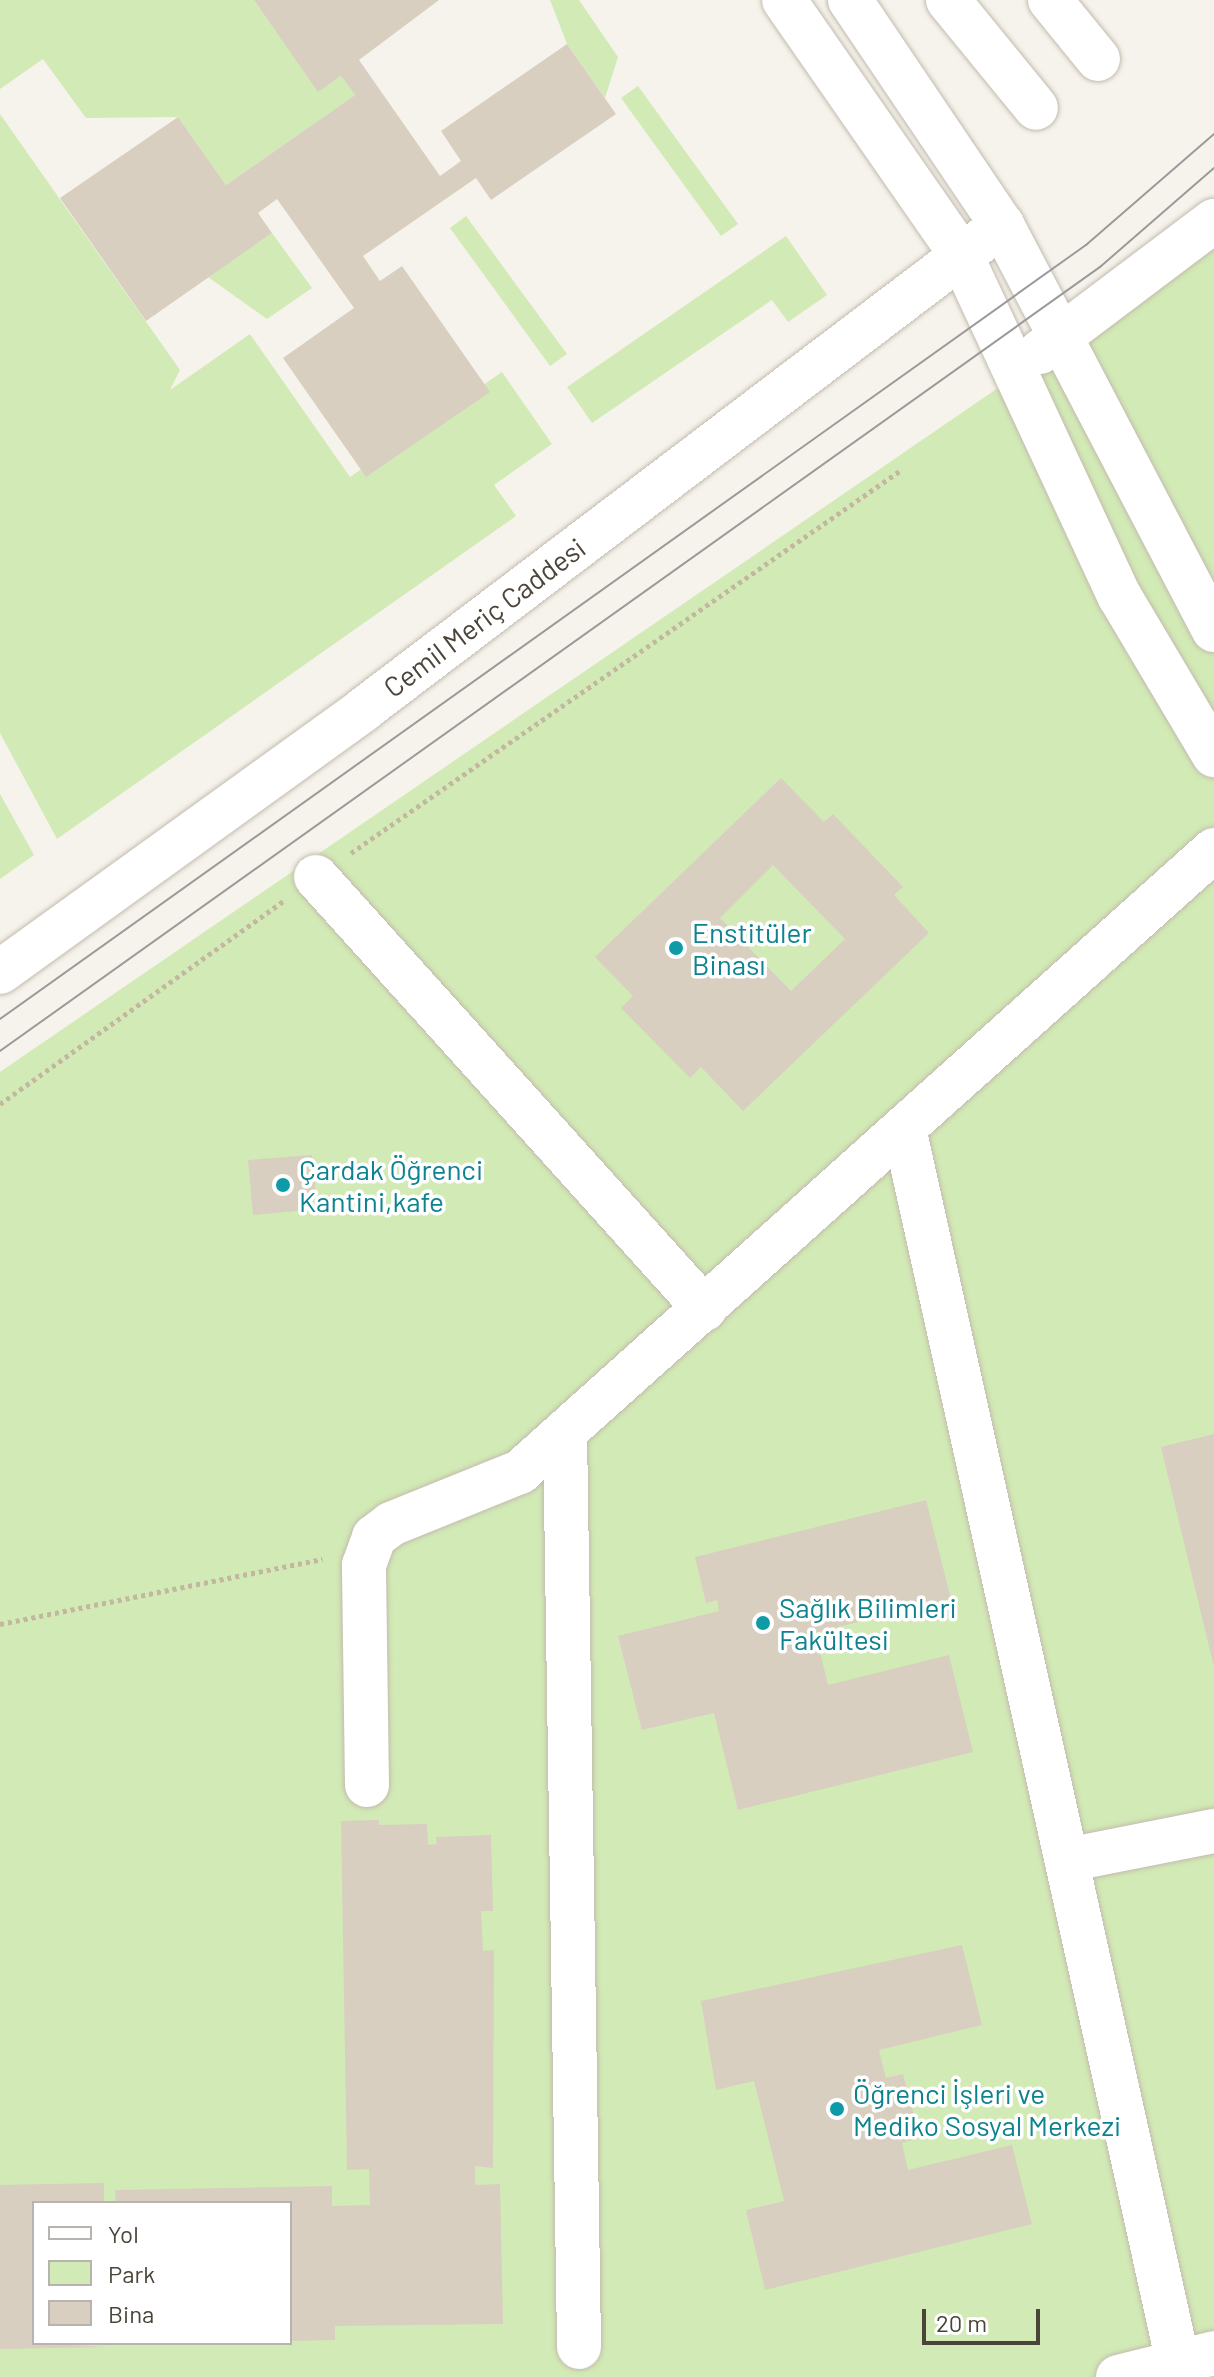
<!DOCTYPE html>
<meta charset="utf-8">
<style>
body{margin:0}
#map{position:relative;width:1214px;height:2377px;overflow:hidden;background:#f6f3ec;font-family:Barlow,sans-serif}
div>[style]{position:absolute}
.green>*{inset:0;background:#d2eab5}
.building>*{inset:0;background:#d8cfc1}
.path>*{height:5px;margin-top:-2.5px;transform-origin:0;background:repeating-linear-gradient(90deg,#c4b79f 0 4px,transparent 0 8px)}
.roads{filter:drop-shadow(0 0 2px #c2bbae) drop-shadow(0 0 2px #c2bbae)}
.minor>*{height:44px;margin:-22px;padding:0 22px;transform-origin:22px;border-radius:22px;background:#fff}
.tram>*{height:2px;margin:-1px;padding:0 1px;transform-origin:1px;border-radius:1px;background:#9a9a9a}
.dots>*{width:22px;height:22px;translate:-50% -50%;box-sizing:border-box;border:4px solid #fff;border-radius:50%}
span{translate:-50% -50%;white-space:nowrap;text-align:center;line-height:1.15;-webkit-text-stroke:7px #fff;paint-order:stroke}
.street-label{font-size:28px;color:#4b4439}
.culture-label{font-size:28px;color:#0d838f}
.left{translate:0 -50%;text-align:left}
.legend{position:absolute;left:32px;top:2201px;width:260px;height:144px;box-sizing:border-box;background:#fff;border:2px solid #b7b4b0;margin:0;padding:10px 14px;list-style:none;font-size:24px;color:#4b4439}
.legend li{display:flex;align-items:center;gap:16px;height:40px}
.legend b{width:40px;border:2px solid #b7b4b0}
.scale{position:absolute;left:922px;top:2309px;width:118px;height:36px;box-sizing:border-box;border:4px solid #4b4439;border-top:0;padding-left:10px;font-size:24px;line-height:28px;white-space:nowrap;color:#4b4439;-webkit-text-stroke:6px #fff;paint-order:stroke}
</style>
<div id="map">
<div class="green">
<i style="clip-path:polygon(0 0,254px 0,319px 91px,341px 76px,355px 95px,226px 185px,178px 117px,86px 118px,43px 59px,0 89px)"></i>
<i style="clip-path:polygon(550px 0,579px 0,618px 57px,605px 98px,567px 44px)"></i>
<i style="clip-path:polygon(638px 86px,738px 224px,721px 236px,621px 98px)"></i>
<i style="clip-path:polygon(0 114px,180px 370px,170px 390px,250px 334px,350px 477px,502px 372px,552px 444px,494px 485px,516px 516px,57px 839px,0 733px)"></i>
<i style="clip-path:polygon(466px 216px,567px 354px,550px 366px,450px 228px)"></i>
<i style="clip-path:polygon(evenodd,1214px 230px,1214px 2353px,1103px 2377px,0 2377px,0 1072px,1087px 327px,1214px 230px,34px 2203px,290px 2203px,290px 2343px,34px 2343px,34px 2203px)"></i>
<i style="clip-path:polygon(272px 233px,312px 288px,267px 319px,208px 277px)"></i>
<i style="clip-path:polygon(786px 236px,827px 295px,788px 322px,772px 300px,592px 423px,567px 387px)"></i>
<i style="clip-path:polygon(0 794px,34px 855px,0 879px)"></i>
</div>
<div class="building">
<i style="clip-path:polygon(254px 0,439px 0,359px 60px,440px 176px,461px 161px,441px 131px,567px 44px,616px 114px,491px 200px,476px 178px,363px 256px,380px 281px,402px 266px,490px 392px,366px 477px,283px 358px,354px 308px,277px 199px,258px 213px,272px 233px,146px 321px,60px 198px,178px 117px,226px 185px,355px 95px,341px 76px,318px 92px)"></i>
<i style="clip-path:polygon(evenodd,781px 778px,824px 822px,833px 814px,903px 887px,894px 895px,929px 933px,743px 1111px,701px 1067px,690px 1078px,621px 1008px,633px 996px,595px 957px,781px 778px,773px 865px,845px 939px,791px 991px,720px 918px,773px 865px)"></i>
<i style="clip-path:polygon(312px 1155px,317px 1209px,253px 1215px,248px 1160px)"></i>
<i style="clip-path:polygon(1214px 1434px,1214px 1663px,1213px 1663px,1161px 1447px)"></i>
<i style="clip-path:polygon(926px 1500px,951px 1599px,806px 1635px,809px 1645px,818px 1643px,828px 1685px,949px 1655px,973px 1752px,738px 1810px,714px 1713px,642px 1730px,618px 1636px,719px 1611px,717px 1600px,706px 1603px,695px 1557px)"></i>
<i style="clip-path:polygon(379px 1820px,379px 1825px,427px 1824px,428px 1845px,437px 1844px,436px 1837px,491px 1835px,493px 1911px,481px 1911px,483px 1951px,494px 1950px,493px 2168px,475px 2166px,475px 2185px,500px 2184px,503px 2324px,335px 2326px,335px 2340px,290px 2341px,290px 2203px,116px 2203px,115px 2190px,332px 2186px,332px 2206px,370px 2205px,369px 2169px,347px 2170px,341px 1821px)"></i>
<i style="clip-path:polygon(962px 1945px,982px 2025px,879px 2050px,886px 2078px,903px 2074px,920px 2138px,902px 2143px,908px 2170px,1012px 2145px,1032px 2224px,765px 2290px,746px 2210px,784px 2201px,754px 2081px,716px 2090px,701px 2001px)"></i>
<i style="clip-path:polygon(104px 2183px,104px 2203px,34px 2203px,34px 2343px,107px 2347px,0 2349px,0 2185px)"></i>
</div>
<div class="path">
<i style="left:351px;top:853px;width:670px;rotate:-34.85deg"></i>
<i style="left:0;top:1104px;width:349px;rotate:-35.6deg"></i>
<i style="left:0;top:1624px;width:329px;rotate:-11.4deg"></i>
</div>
<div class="roads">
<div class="minor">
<i style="left:784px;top:0;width:308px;rotate:55.2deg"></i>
<i style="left:960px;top:253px;width:379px;rotate:65.1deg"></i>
<i style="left:1120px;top:597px;width:184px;rotate:59.3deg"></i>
<i style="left:850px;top:0;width:272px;rotate:56deg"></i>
<i style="left:1002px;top:225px;width:457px;rotate:62.4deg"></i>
<i style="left:948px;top:0;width:139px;rotate:50.8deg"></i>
<i style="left:1050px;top:0;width:76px;rotate:50.9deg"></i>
<i style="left:1040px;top:352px;width:218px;rotate:-37deg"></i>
<i style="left:316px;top:877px;width:581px;rotate:48deg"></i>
<i style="left:0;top:972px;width:449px;rotate:-35.8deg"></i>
<i style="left:364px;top:709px;width:801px;rotate:-37.18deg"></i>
<i style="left:905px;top:1133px;width:1259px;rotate:77.48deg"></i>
<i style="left:565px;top:1432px;width:915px;rotate:89.12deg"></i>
<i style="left:367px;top:1785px;width:220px;rotate:-90.8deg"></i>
<i style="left:364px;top:1565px;width:30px;rotate:-70deg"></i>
<i style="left:374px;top:1537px;width:21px;rotate:-37deg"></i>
<i style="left:391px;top:1524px;width:139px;rotate:-22deg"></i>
<i style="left:520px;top:1472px;width:932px;rotate:-41.87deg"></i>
<i style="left:1067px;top:1860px;width:150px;rotate:-11.2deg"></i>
<i style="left:1118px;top:2377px;width:99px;rotate:-14deg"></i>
</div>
</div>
<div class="tram">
<i style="left:0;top:1019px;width:1334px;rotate:-35.48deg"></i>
<i style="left:1086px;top:245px;width:169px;rotate:-40.9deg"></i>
<i style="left:0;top:1051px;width:1351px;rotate:-35.48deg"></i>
<i style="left:1100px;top:267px;width:151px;rotate:-41deg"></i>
</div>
<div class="dots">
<i style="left:676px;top:948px;background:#0f9aa8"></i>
<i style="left:283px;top:1185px;background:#0f9aa8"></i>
<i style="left:763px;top:1623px;background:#0f9aa8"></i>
<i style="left:837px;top:2109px;background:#0f9aa8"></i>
</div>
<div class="street-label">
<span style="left:484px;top:617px;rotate:-37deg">Cemil Meriç Caddesi</span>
</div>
<div class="culture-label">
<span class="left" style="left:692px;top:948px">Enstitüler<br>Binası</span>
<span class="left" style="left:299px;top:1185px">Çardak Öğrenci<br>Kantini,kafe</span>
<span class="left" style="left:779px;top:1623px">Sağlık Bilimleri<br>Fakültesi</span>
<span class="left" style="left:853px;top:2109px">Öğrenci İşleri ve<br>Mediko Sosyal Merkezi</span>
</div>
<ul class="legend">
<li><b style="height:10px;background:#fff"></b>Yol</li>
<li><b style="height:22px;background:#d2eab5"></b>Park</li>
<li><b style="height:22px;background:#d8cfc1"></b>Bina</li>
</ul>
<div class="scale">20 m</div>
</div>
